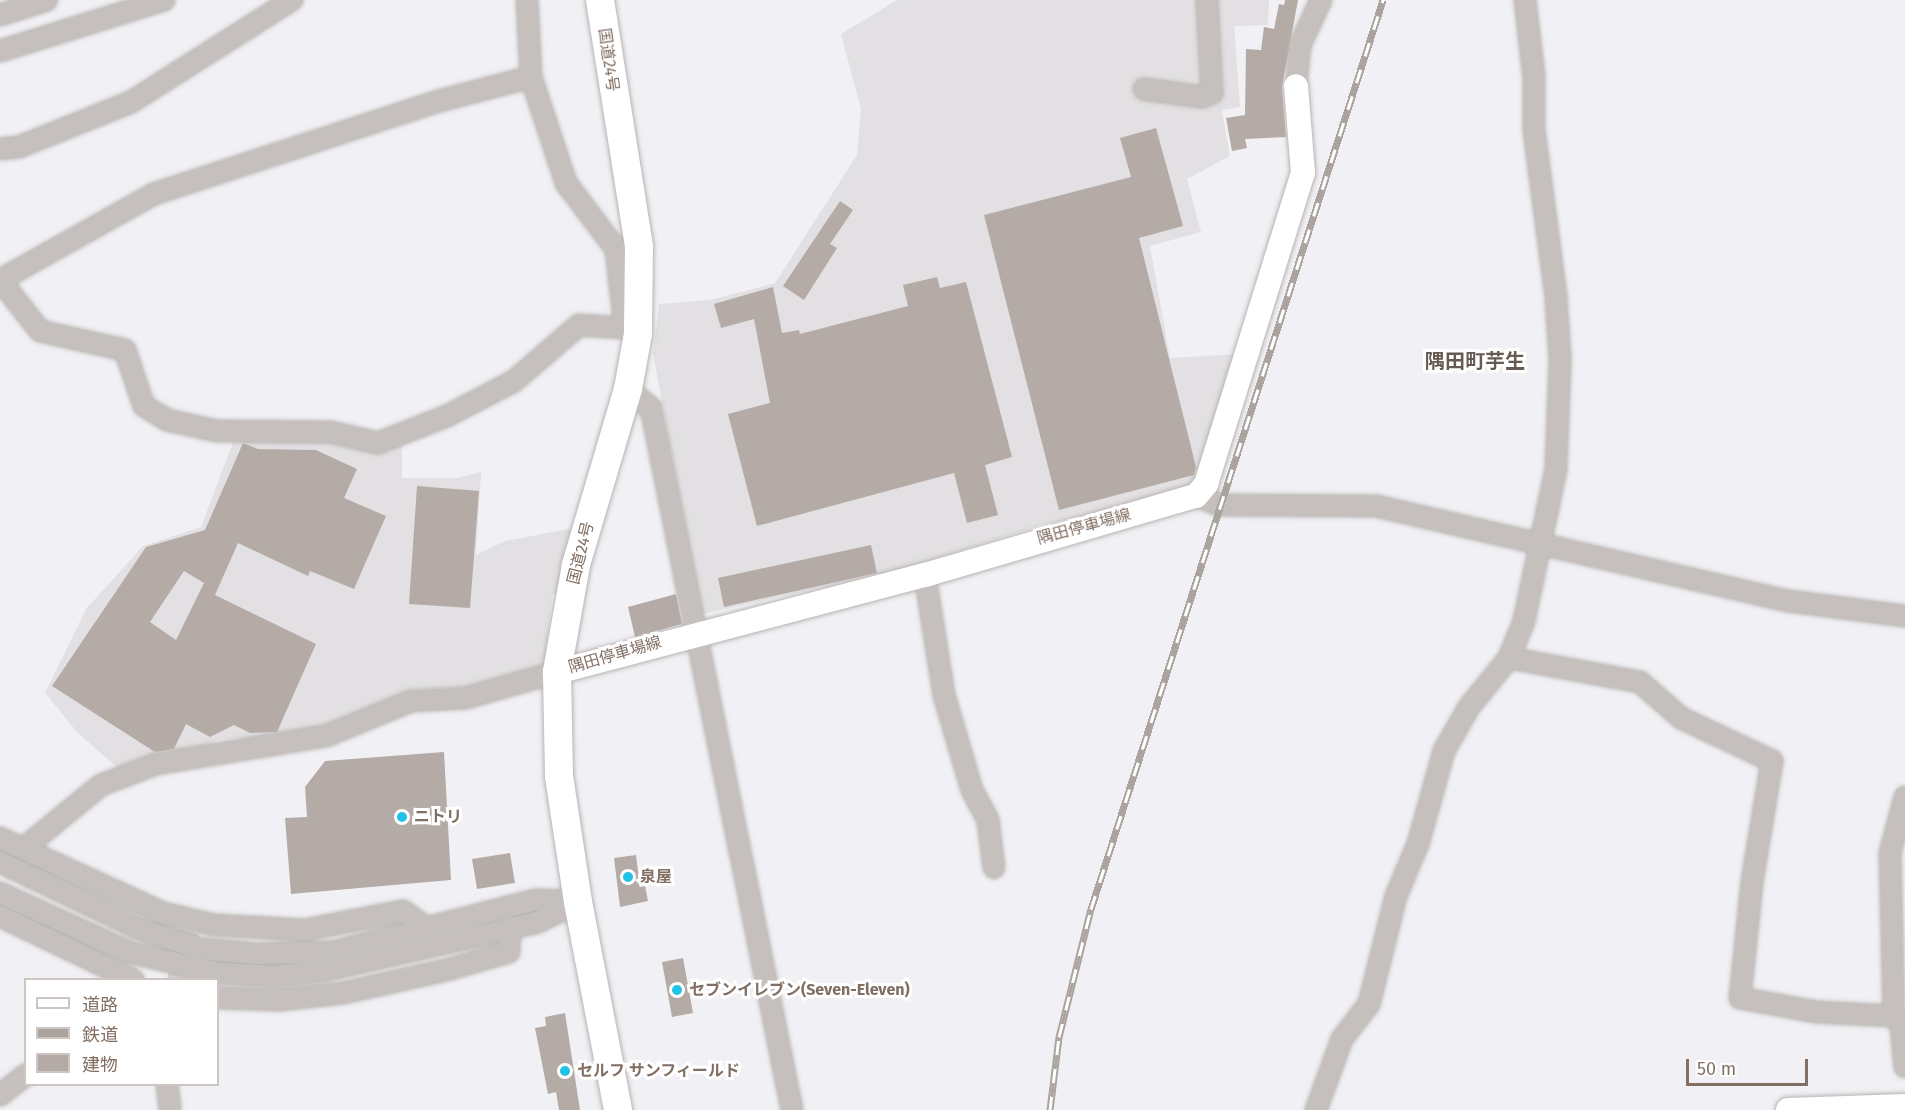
<!DOCTYPE html>
<meta charset="utf-8">
<style>
body{margin:0}
#map{position:relative;width:1905px;height:1110px;overflow:hidden;background:#f1f1f5;font-family:"Fira Sans","Noto Sans JP",sans-serif}
div>[style]{position:absolute}
.built>*{inset:0;background:#e2e0e2}
.building>*{inset:0;background:#b4aba6}
.minor-tunnel>*{height:20px;margin-top:-10px;transform-origin:0;background:repeating-linear-gradient(90deg,#d5d0d0 0 20px,transparent 0 30px)}
.roads{filter:drop-shadow(0 0 2px #b9b4b1) drop-shadow(0 0 2px #b9b4b1)}
.minor>*{height:20px;margin:-10px;padding:0 10px;transform-origin:10px;border-radius:10px;background:#c5c0bd}
.major>*{height:24px;margin:-12px;padding:0 12px;transform-origin:12px;border-radius:12px;background:#fff}
.highway>*{height:28px;margin:-14px;padding:0 14px;transform-origin:14px;border-radius:14px;background:#fff}
.rail>*{height:7px;margin-top:-3.5px;transform-origin:0;background:repeating-linear-gradient(90deg,#fff 0 14px,#aba39e 0 28px);box-sizing:border-box;border-block:2px solid #aba39e}
.dots>*{width:16px;height:16px;translate:-50% -50%;box-sizing:border-box;border:3px solid #fff;border-radius:50%}
span{translate:-50% -50%;white-space:nowrap;text-align:center;line-height:1.15;-webkit-text-stroke:6px #fff;paint-order:stroke}
.street-label{font-size:16px;color:#826f63}
.poi-label{font-size:16px;color:#826f63;font-weight:700}
.left{translate:0 -50%;text-align:left}
.quarter-label{font-size:20px;color:#675a51;font-weight:700}
.legend{position:absolute;left:24px;top:978px;width:195px;height:108px;box-sizing:border-box;background:#fff;border:2px solid #cdc5c1;margin:0;padding:8px 10px;list-style:none;font-size:18px;color:#826f63}
.legend li{display:flex;align-items:center;gap:12px;height:30px}
.legend b{width:30px;border:2px solid #cdc5c1}
.scale{position:absolute;left:1686px;top:1059px;width:122px;height:27px;box-sizing:border-box;border:3px solid #826f63;border-top:0;padding-left:8px;font-size:18px;line-height:21px;white-space:nowrap;color:#826f63;-webkit-text-stroke:4px #fff;paint-order:stroke}
</style>
<div id="map">
<div class="built">
<i style="clip-path:polygon(897px 0,1269px 0,1268px 25px,1234px 26px,1240px 107px,1222px 110px,1230px 156px,1187px 179px,1201px 232px,1150px 246px,1170px 358px,1239px 354px,1191px 493px,1041px 525px,892px 572px,702px 614px,653px 354px,659px 304px,710px 300px,775px 283px,857px 155px,861px 109px,841px 34px)"></i>
<i style="clip-path:polygon(235px 437px,402px 443px,402px 478px,457px 478px,481px 472px,476px 555px,505px 541px,574px 528px,558px 592px,552px 595px,544px 667px,470px 687px,412px 689px,343px 720px,289px 735px,220px 739px,175px 762px,120px 770px,78px 733px,45px 693px,86px 609px,143px 546px,201px 527px)"></i>
</div>
<div class="building">
<i style="clip-path:polygon(1285px 0,1298px 0,1282px 87px,1286px 137px,1245px 139px,1247px 148px,1232px 151px,1226px 118px,1245px 115px,1246px 49px,1261px 50px,1264px 27px,1274px 29px,1279px 4px,1284px 5px)"></i>
<i style="clip-path:polygon(1156px 128px,1183px 226px,1139px 238px,1196px 467px,1194px 475px,1059px 510px,984px 215px,1131px 177px,1120px 138px)"></i>
<i style="clip-path:polygon(840px 201px,853px 210px,830px 244px,837px 248px,804px 300px,783px 286px)"></i>
<i style="clip-path:polygon(937px 277px,940px 288px,966px 282px,1012px 457px,985px 465px,998px 515px,967px 523px,954px 473px,757px 526px,728px 414px,770px 403px,754px 319px,721px 328px,714px 304px,773px 287px,782px 333px,799px 330px,800px 334px,908px 306px,903px 285px)"></i>
<i style="clip-path:polygon(evenodd,243px 443px,258px 449px,316px 450px,357px 469px,344px 498px,386px 516px,354px 589px,310px 571px,308px 576px,238px 543px,215px 595px,316px 644px,277px 732px,250px 733px,234px 725px,210px 737px,186px 724px,174px 749px,155px 752px,52px 686px,146px 547px,205px 530px,243px 443px,184px 571px,204px 583px,176px 640px,150px 622px,184px 571px)"></i>
<i style="clip-path:polygon(417px 486px,479px 491px,470px 608px,409px 604px)"></i>
<i style="clip-path:polygon(871px 545px,877px 573px,724px 607px,718px 578px)"></i>
<i style="clip-path:polygon(676px 594px,682px 624px,635px 637px,628px 607px)"></i>
<i style="clip-path:polygon(444px 752px,451px 880px,291px 894px,285px 818px,307px 817px,305px 787px,325px 761px)"></i>
<i style="clip-path:polygon(510px 853px,515px 883px,477px 889px,472px 859px)"></i>
<i style="clip-path:polygon(636px 855px,640px 887px,645px 886px,648px 901px,620px 907px,614px 858px)"></i>
<i style="clip-path:polygon(683px 958px,693px 1013px,672px 1017px,662px 962px)"></i>
<i style="clip-path:polygon(565px 1013px,580px 1110px,559px 1110px,556px 1092px,548px 1094px,535px 1028px,546px 1026px,545px 1017px)"></i>
</div>
<div class="minor-tunnel">
<i style="left:177px;top:980px;width:56px;rotate:-75.5deg"></i>
</div>
<div class="roads">
<div class="minor">
<i style="left:527px;top:0;width:77px;rotate:87deg"></i>
<i style="left:531px;top:77px;width:112px;rotate:71.7deg"></i>
<i style="left:566px;top:183px;width:83px;rotate:52.9deg"></i>
<i style="left:616px;top:249px;width:80px;rotate:83.5deg"></i>
<i style="left:625px;top:328px;width:12px;rotate:24deg"></i>
<i style="left:0;top:15px;width:49px;rotate:-17.7deg"></i>
<i style="left:0;top:51px;width:172px;rotate:-17.3deg"></i>
<i style="left:1296px;top:86px;width:41px;rotate:-84.4deg"></i>
<i style="left:1300px;top:45px;width:50px;rotate:-65deg"></i>
<i style="left:1144px;top:89px;width:59px;rotate:7.9deg"></i>
<i style="left:1202px;top:97px;width:11px;rotate:-22deg"></i>
<i style="left:1212px;top:93px;width:93px;rotate:-93.1deg"></i>
<i style="left:0;top:149px;width:19px;rotate:-6deg"></i>
<i style="left:19px;top:147px;width:121px;rotate:-21.9deg"></i>
<i style="left:131px;top:102px;width:191px;rotate:-32.4deg"></i>
<i style="left:0;top:280px;width:65px;rotate:51.9deg"></i>
<i style="left:40px;top:331px;width:87px;rotate:12.6deg"></i>
<i style="left:125px;top:350px;width:59px;rotate:71.3deg"></i>
<i style="left:144px;top:406px;width:27px;rotate:31deg"></i>
<i style="left:167px;top:420px;width:51px;rotate:12.4deg"></i>
<i style="left:217px;top:431px;width:114px;rotate:0.5deg"></i>
<i style="left:331px;top:432px;width:48px;rotate:13.2deg"></i>
<i style="left:378px;top:443px;width:74px;rotate:-21.4deg"></i>
<i style="left:447px;top:416px;width:76px;rotate:-27.6deg"></i>
<i style="left:514px;top:381px;width:86px;rotate:-40.7deg"></i>
<i style="left:579px;top:325px;width:46px;rotate:3.7deg"></i>
<i style="left:0;top:280px;width:176px;rotate:-29.2deg"></i>
<i style="left:154px;top:194px;width:300px;rotate:-18.1deg"></i>
<i style="left:439px;top:101px;width:95px;rotate:-14.6deg"></i>
<i style="left:628px;top:389px;width:30px;rotate:40deg"></i>
<i style="left:651px;top:408px;width:716px;rotate:78.64deg"></i>
<i style="left:1196px;top:496px;width:25px;rotate:21deg"></i>
<i style="left:1219px;top:505px;width:157px;rotate:0.4deg"></i>
<i style="left:1376px;top:506px;width:424px;rotate:13deg"></i>
<i style="left:1789px;top:601px;width:117px;rotate:7.4deg"></i>
<i style="left:925px;top:575px;width:121px;rotate:81deg"></i>
<i style="left:944px;top:695px;width:99px;rotate:73.6deg"></i>
<i style="left:972px;top:790px;width:34px;rotate:62deg"></i>
<i style="left:988px;top:820px;width:48px;rotate:82.9deg"></i>
<i style="left:1509px;top:658px;width:133px;rotate:10.4deg"></i>
<i style="left:1640px;top:682px;width:55px;rotate:41.3deg"></i>
<i style="left:1681px;top:718px;width:101px;rotate:25.3deg"></i>
<i style="left:1772px;top:761px;width:123px;rotate:99.4deg"></i>
<i style="left:1752px;top:882px;width:117px;rotate:95.9deg"></i>
<i style="left:1740px;top:998px;width:77px;rotate:10.4deg"></i>
<i style="left:1816px;top:1012px;width:78px;rotate:2.9deg"></i>
<i style="left:1894px;top:1016px;width:11px;rotate:52deg"></i>
<i style="left:1901px;top:1025px;width:42px;rotate:84.6deg"></i>
<i style="left:0;top:838px;width:179px;rotate:24.7deg"></i>
<i style="left:163px;top:913px;width:52px;rotate:13.2deg"></i>
<i style="left:214px;top:925px;width:91px;rotate:3.1deg"></i>
<i style="left:305px;top:930px;width:100px;rotate:-11deg"></i>
<i style="left:403px;top:911px;width:29px;rotate:35deg"></i>
<i style="left:24px;top:848px;width:99px;rotate:-39.3deg"></i>
<i style="left:101px;top:785px;width:59px;rotate:-20.9deg"></i>
<i style="left:156px;top:764px;width:172px;rotate:-9.4deg"></i>
<i style="left:326px;top:736px;width:92px;rotate:-22.4deg"></i>
<i style="left:411px;top:701px;width:55px;rotate:-3.1deg"></i>
<i style="left:466px;top:698px;width:95px;rotate:-15.9deg"></i>
<i style="left:0;top:862px;width:152px;rotate:25.7deg"></i>
<i style="left:137px;top:928px;width:67px;rotate:18.2deg"></i>
<i style="left:201px;top:949px;width:56px;rotate:5.1deg"></i>
<i style="left:257px;top:954px;width:76px;rotate:-1.5deg"></i>
<i style="left:333px;top:952px;width:209px;rotate:-14.4deg"></i>
<i style="left:535px;top:900px;width:40px;rotate:1.4deg"></i>
<i style="left:0;top:893px;width:141px;rotate:24.7deg"></i>
<i style="left:128px;top:952px;width:92px;rotate:13.1deg"></i>
<i style="left:218px;top:973px;width:58px;rotate:3deg"></i>
<i style="left:276px;top:976px;width:51px;rotate:-6.7deg"></i>
<i style="left:327px;top:970px;width:216px;rotate:-12.8deg"></i>
<i style="left:538px;top:922px;width:45px;rotate:-26.6deg"></i>
<i style="left:0;top:916px;width:148px;rotate:25.7deg"></i>
<i style="left:218px;top:998px;width:61px;rotate:1.9deg"></i>
<i style="left:279px;top:1000px;width:64px;rotate:-6.2deg"></i>
<i style="left:343px;top:993px;width:110px;rotate:-12.6deg"></i>
<i style="left:450px;top:969px;width:61px;rotate:-16.1deg"></i>
<i style="left:509px;top:952px;width:25px;rotate:-88deg"></i>
<i style="left:1894px;top:1016px;width:163px;rotate:-91.4deg"></i>
<i style="left:1890px;top:853px;width:58px;rotate:-75deg"></i>
<i style="left:167px;top:1084px;width:26px;rotate:83deg"></i>
<i style="left:0;top:1095px;width:33px;rotate:-38deg"></i>
<i style="left:1316px;top:1110px;width:76px;rotate:-69.9deg"></i>
<i style="left:1342px;top:1039px;width:44px;rotate:-52.4deg"></i>
<i style="left:1369px;top:1004px;width:111px;rotate:-76deg"></i>
<i style="left:1396px;top:896px;width:56px;rotate:-67.1deg"></i>
<i style="left:1418px;top:844px;width:97px;rotate:-74.4deg"></i>
<i style="left:1444px;top:751px;width:51px;rotate:-60.4deg"></i>
<i style="left:1469px;top:707px;width:63px;rotate:-50.8deg"></i>
<i style="left:1509px;top:658px;width:40px;rotate:-68deg"></i>
<i style="left:1524px;top:621px;width:155px;rotate:-78.1deg"></i>
<i style="left:1556px;top:469px;width:111px;rotate:-87.9deg"></i>
<i style="left:1560px;top:358px;width:61px;rotate:-93.8deg"></i>
<i style="left:1556px;top:297px;width:168px;rotate:-97.5deg"></i>
<i style="left:1534px;top:130px;width:53px;rotate:-90deg"></i>
<i style="left:1534px;top:77px;width:78px;rotate:-96.7deg"></i>
</div>
<div class="major">
<i style="left:557px;top:672px;width:381px;rotate:-14.8deg"></i>
<i style="left:925px;top:575px;width:282px;rotate:-16.3deg"></i>
<i style="left:1196px;top:496px;width:16px;rotate:-50deg"></i>
<i style="left:1206px;top:484px;width:326px;rotate:-72.7deg"></i>
<i style="left:1303px;top:173px;width:87px;rotate:-94.6deg"></i>
<i style="left:1788px;top:1110px;width:117px;rotate:-2deg"></i>
</div>
<div class="highway">
<i style="left:600px;top:0;width:250px;rotate:81deg"></i>
<i style="left:639px;top:247px;width:87px;rotate:90.7deg"></i>
<i style="left:638px;top:334px;width:56px;rotate:100.3deg"></i>
<i style="left:628px;top:389px;width:184px;rotate:106.5deg"></i>
<i style="left:576px;top:565px;width:109px;rotate:100.1deg"></i>
<i style="left:557px;top:672px;width:104px;rotate:88.9deg"></i>
<i style="left:559px;top:776px;width:127px;rotate:81.4deg"></i>
<i style="left:578px;top:902px;width:212px;rotate:79.1deg"></i>
</div>
</div>
<div class="rail">
<i style="left:1050px;top:1110px;width:74px;rotate:-83deg"></i>
<i style="left:1059px;top:1037px;width:132px;rotate:-76deg"></i>
<i style="left:1091px;top:909px;width:955px;rotate:-72.19deg"></i>
</div>
<div class="dots">
<i style="left:402px;top:817px;background:#20c2e6"></i>
<i style="left:628px;top:877px;background:#20c2e6"></i>
<i style="left:677px;top:990px;background:#20c2e6"></i>
<i style="left:565px;top:1071px;background:#20c2e6"></i>
</div>
<div class="street-label">
<span style="left:608px;top:60px;rotate:82deg">国道24号</span>
<span style="left:1084px;top:527px;rotate:-15deg">隅田停車場線</span>
<span style="left:581px;top:553px;rotate:-76deg">国道24号</span>
<span style="left:615px;top:655px;rotate:-16deg">隅田停車場線</span>
</div>
<div class="poi-label">
<span class="left" style="left:414px;top:817px">ニトリ</span>
<span class="left" style="left:640px;top:877px">泉屋</span>
<span class="left" style="left:689px;top:990px">セブンイレブン(Seven-Eleven)</span>
<span class="left" style="left:577px;top:1071px">セルフ サンフィールド</span>
</div>
<div class="quarter-label">
<span style="left:1475px;top:361px">隅田町芋生</span>
</div>
<ul class="legend">
<li><b style="height:8px;background:#fff"></b>道路</li>
<li><b style="height:8px;background:#aba39e"></b>鉄道</li>
<li><b style="height:16px;background:#b4aba6"></b>建物</li>
</ul>
<div class="scale">50 m</div>
</div>
